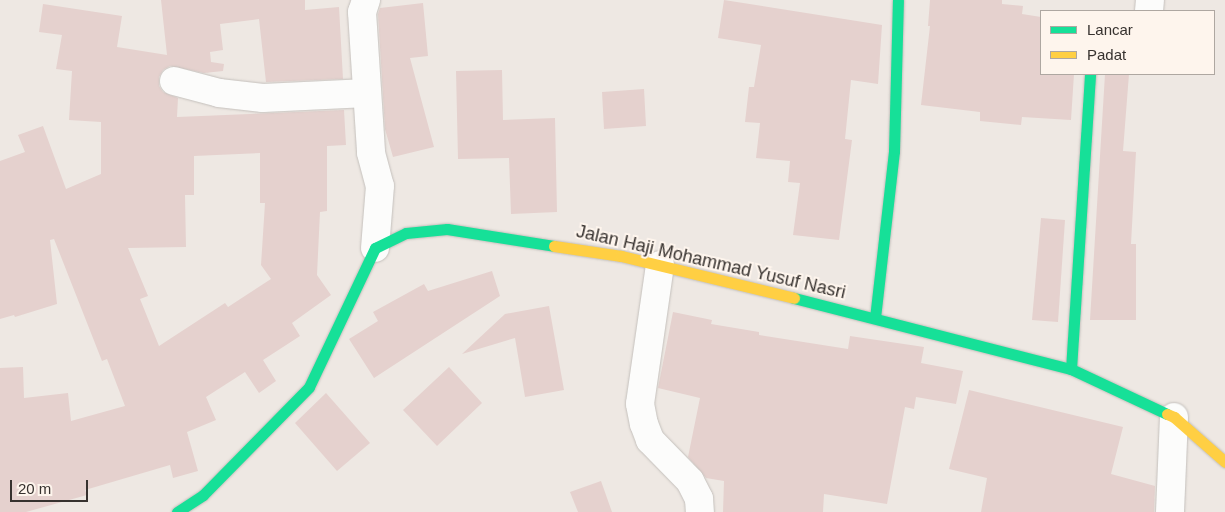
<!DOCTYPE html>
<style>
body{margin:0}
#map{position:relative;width:1225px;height:512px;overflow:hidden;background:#eee8e3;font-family:Arial,sans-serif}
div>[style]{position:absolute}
.building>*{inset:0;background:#e5d1ce}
.roads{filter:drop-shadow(0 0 1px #c4c0bc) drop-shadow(0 0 1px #c4c0bc)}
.street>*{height:28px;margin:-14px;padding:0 14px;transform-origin:14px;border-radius:14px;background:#fcfcfb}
.fast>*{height:11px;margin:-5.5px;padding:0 5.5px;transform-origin:5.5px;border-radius:5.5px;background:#16e098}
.slow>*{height:11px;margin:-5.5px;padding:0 5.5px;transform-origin:5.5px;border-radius:5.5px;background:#ffcf43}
span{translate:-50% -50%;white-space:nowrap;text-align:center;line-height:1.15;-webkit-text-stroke:4px #fef5ed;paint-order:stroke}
.street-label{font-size:18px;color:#37322f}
.legend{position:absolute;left:1040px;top:10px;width:175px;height:65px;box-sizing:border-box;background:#fef5ed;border:1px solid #aea7a1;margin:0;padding:6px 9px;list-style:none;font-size:15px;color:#37322f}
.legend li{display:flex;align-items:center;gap:10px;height:25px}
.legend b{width:25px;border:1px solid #aea7a1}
.scale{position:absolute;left:10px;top:480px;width:78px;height:22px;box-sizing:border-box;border:2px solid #37322f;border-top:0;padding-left:6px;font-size:15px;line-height:18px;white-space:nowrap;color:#37322f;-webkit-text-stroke:4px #fef5ed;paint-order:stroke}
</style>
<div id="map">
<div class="building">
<i style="clip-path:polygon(evenodd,161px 0,305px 0,305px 10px,339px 7px,343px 79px,266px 82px,259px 19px,220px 24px,223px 50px,210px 52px,211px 62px,224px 64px,223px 71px,204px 73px,170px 66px,163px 70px,159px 77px,159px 86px,163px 92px,178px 98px,177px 117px,344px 110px,346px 145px,327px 146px,327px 211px,320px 212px,317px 275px,331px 295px,292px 323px,300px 336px,263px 360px,276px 381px,259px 393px,245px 372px,206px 397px,216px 420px,187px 432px,198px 471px,173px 478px,170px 465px,85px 490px,87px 495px,26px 512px,0 512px,0 368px,23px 367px,24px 398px,68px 393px,71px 421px,125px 406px,107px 359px,102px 361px,54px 239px,50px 240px,57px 304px,15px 317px,14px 315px,0 319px,0 161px,25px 152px,18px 135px,43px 126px,66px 189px,101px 174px,101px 122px,69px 120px,72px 71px,56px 69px,62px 35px,39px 32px,43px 4px,122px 16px,117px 47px,167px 55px,161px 0,260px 153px,260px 203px,265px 203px,261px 265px,271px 279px,228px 307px,225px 303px,159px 346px,140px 299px,148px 296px,128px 248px,186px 247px,185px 195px,194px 195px,194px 156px,260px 153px)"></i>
<i style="clip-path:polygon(724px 0,882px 25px,878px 84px,851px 80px,845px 139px,852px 140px,839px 240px,793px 235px,800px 183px,788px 182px,790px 161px,756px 158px,760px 123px,745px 122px,749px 87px,754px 87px,761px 45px,718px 38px)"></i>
<i style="clip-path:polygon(930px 0,1002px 0,1002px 4px,1023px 6px,1022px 14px,1041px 17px,1041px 74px,1074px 74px,1071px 120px,1022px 117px,1021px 125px,980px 121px,980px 112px,921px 105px,930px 26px,928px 26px)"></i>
<i style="clip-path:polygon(423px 3px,428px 56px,410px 58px,434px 147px,393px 157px,385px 129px,378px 14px,380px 8px)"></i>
<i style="clip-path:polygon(502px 70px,503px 120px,555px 118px,557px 212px,511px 214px,509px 158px,458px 159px,456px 71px)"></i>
<i style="clip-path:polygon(1105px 74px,1129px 74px,1123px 151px,1136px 152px,1131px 244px,1136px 244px,1136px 320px,1090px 320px)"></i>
<i style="clip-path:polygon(644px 89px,646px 126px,604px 129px,602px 92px)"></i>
<i style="clip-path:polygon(1041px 218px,1065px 220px,1058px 322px,1032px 320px)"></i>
<i style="clip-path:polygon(492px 271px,500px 296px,374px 378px,349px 339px,378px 321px,373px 312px,424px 284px,428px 291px)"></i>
<i style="clip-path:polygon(549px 306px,564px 390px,525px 397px,515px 338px,462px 354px,505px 314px)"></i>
<i style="clip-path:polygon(673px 312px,712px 320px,711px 324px,759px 332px,759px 335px,848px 349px,850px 336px,924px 347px,921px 363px,963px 371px,956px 404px,916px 397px,914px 409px,905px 407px,887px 504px,824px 494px,823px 512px,723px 512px,724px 481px,706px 478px,688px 457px,700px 398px,658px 388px)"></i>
<i style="clip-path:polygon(449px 367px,482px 403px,437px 446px,403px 410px)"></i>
<i style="clip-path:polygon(969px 390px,1123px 427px,1111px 474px,1155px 486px,1154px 512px,981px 512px,987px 478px,949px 469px)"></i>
<i style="clip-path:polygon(326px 393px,370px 443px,337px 471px,295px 423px)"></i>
<i style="clip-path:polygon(601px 481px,612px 512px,578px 512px,570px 492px)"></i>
</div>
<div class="roads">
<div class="street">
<i style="left:366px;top:0;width:13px;rotate:108deg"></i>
<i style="left:362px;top:12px;width:141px;rotate:86.3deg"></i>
<i style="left:371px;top:153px;width:34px;rotate:75deg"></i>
<i style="left:380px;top:186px;width:62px;rotate:94.6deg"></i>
<i style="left:1149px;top:11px;width:11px;rotate:-85deg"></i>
<i style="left:174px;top:81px;width:47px;rotate:14.9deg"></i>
<i style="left:219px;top:93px;width:44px;rotate:6.5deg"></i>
<i style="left:263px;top:98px;width:104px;rotate:-2.8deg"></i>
<i style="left:660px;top:265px;width:140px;rotate:98.2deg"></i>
<i style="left:640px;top:404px;width:20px;rotate:79deg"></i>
<i style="left:644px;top:424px;width:17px;rotate:69deg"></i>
<i style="left:650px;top:440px;width:57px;rotate:45.7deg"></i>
<i style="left:690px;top:481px;width:20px;rotate:63deg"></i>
<i style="left:699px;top:499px;width:13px;rotate:86deg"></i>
<i style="left:1170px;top:512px;width:95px;rotate:-87.6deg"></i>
</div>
<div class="fast">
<i style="left:794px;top:298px;width:286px;rotate:14.4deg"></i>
<i style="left:1071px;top:369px;width:106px;rotate:25.1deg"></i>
<i style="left:875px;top:318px;width:168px;rotate:-83.5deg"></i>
<i style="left:894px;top:151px;width:151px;rotate:-88.5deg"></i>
<i style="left:1071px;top:369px;width:296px;rotate:-86.3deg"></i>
<i style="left:177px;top:512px;width:31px;rotate:-33deg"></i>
<i style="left:203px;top:495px;width:151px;rotate:-45.5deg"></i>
<i style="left:309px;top:387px;width:154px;rotate:-64.6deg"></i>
<i style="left:375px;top:248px;width:34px;rotate:-26deg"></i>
<i style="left:406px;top:233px;width:41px;rotate:-5.6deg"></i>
<i style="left:447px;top:229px;width:108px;rotate:9deg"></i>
</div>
<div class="slow">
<i style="left:554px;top:246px;width:68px;rotate:8.5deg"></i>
<i style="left:621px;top:256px;width:178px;rotate:13.6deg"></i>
<i style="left:1167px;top:414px;width:8px;rotate:23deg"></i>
<i style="left:1174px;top:417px;width:68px;rotate:41.4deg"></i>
</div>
</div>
<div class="street-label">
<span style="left:711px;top:262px;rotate:13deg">Jalan Haji Mohammad Yusuf Nasri</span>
</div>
<ul class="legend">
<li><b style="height:6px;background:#16e098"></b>Lancar</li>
<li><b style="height:6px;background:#ffcf43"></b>Padat</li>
</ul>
<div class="scale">20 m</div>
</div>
